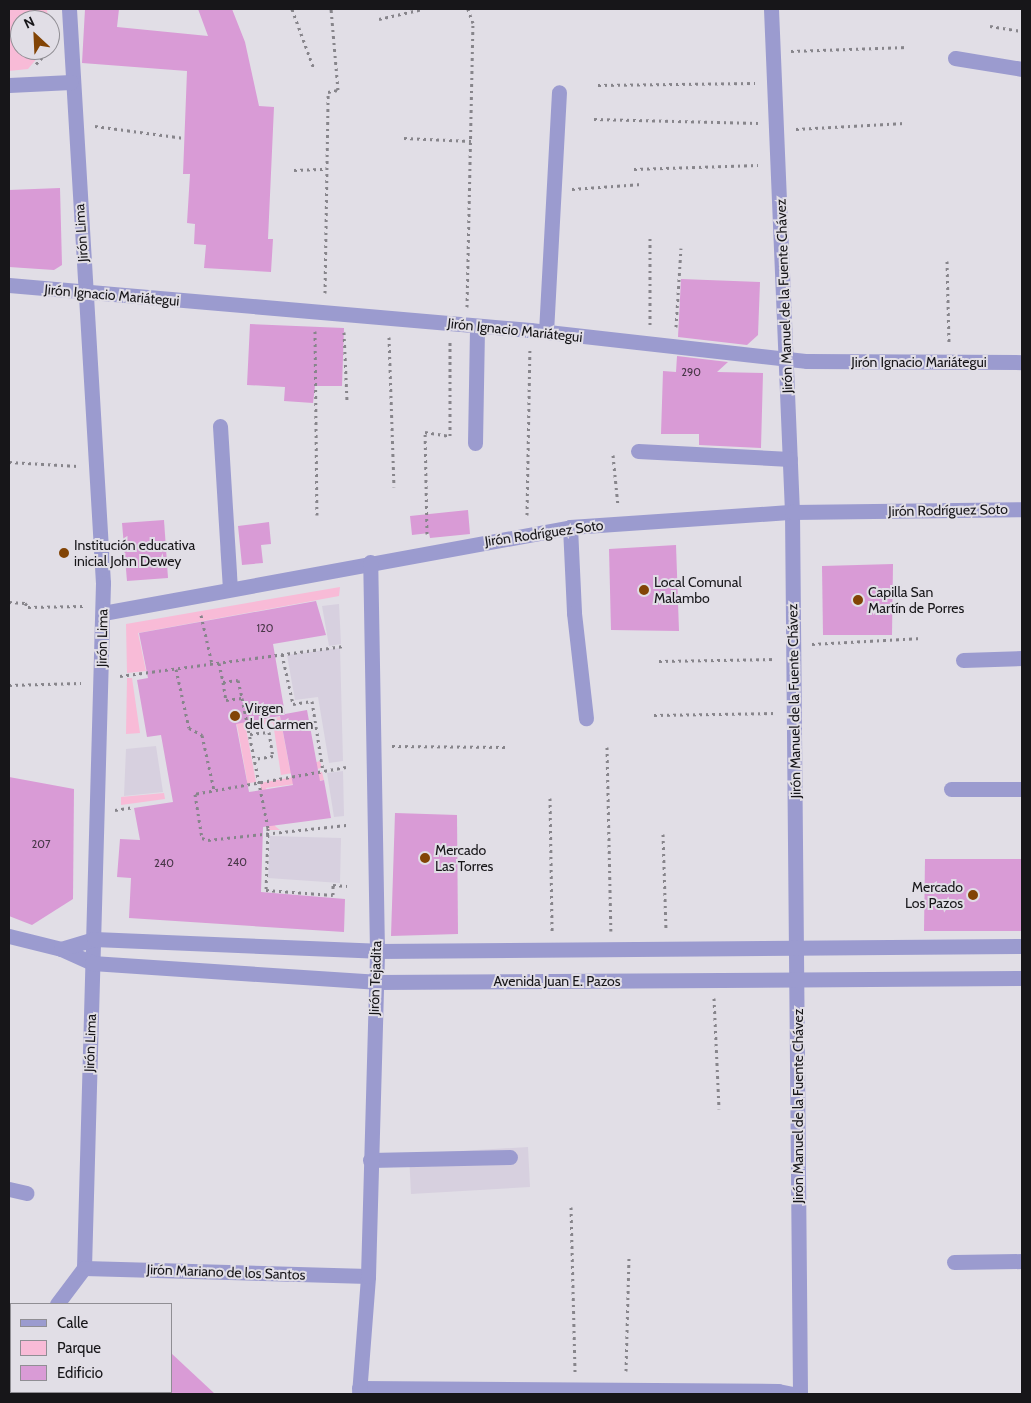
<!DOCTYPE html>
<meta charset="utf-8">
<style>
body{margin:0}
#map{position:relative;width:1031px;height:1403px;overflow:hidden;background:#e1dee6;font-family:Cabin,sans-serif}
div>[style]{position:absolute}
.built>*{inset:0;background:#d7d0df}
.green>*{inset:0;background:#f8bbd7}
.building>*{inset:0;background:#d99bd6}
.path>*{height:3px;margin-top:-1.5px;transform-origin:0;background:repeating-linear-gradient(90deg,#87858b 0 2.5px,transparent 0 6.5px)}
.minor>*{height:15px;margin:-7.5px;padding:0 7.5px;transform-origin:7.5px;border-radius:7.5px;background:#9b9bcf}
.dots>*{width:14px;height:14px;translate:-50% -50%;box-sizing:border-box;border:2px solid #e1dee6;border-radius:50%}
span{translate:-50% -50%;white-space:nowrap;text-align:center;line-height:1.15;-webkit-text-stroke:4px #e1dee6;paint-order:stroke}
.number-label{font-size:11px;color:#483748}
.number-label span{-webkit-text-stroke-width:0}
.street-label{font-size:14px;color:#171619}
.poi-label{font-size:14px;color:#171619}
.left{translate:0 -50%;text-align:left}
.right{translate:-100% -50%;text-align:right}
.frame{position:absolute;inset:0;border:10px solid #171619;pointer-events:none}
.legend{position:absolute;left:10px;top:1303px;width:162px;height:90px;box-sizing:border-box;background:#e1dee6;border:1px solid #908e94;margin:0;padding:6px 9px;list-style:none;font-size:15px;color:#171619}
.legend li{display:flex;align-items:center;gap:10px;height:25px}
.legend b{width:25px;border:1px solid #908e94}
.north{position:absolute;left:10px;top:10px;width:50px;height:50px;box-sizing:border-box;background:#e1dee6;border:1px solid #908e94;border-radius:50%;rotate:335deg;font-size:14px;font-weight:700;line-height:20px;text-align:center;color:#171619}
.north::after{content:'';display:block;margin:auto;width:18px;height:22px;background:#824405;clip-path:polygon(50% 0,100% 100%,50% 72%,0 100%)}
</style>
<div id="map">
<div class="built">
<i style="clip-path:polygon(339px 604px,341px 644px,329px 646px,322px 606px)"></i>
<i style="clip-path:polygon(340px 648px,343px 761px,329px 763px,318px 697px,295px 700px,287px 655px)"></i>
<i style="clip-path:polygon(156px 746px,163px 792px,124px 796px,126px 749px)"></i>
<i style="clip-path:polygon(343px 771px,344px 816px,334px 817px,327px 773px)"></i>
<i style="clip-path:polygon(270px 836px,341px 838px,340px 883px,268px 878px)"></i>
<i style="clip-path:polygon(528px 1147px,530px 1187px,411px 1194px,409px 1154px)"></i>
</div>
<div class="green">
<i style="clip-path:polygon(9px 9px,47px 9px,48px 20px,20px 20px,20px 50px,44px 50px,28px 69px,9px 71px)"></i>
<i style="clip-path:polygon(340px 587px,339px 596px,138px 633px,146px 671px,127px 673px,126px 624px)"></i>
<i style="clip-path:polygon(245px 667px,255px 721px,280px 717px,290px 770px,320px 761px,322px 768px,281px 775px,273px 723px,251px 726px,241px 676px)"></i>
<i style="clip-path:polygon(127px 678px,132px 678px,140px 733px,126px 734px)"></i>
<i style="clip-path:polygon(242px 707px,256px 782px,218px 788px,247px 780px,237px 725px,223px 726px)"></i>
<i style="clip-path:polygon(322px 772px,324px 780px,266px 788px,275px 826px,280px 830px,269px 830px,260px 783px)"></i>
<i style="clip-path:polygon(164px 793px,165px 799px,121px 805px,121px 797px)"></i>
</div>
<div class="building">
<i style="clip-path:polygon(85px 9px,119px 9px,117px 27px,208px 36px,198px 9px,232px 9px,245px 42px,259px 106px,274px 107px,268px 239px,273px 239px,271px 272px,204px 268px,206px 245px,194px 244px,195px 224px,187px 223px,190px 174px,183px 174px,187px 71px,82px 63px)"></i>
<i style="clip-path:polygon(60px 188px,62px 265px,54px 270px,9px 267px,9px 190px)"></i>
<i style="clip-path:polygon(681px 279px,760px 282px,758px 335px,747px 345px,678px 337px)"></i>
<i style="clip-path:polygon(250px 324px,344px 328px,342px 386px,315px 386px,313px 403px,284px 401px,285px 387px,247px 385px)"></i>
<i style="clip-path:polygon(677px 356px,728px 362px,717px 372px,763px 373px,761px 448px,699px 445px,699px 434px,661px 434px,663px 371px,676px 372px)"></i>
<i style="clip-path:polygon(468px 510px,470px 534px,430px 538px,429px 533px,412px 535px,410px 516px)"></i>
<i style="clip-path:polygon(164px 520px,168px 578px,127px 581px,122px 523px)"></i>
<i style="clip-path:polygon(269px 522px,271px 544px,261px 545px,263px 563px,242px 565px,238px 526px)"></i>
<i style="clip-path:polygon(676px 545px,679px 631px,611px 630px,609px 549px)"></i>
<i style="clip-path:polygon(893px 564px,892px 635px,823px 635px,822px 566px)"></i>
<i style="clip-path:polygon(evenodd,316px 601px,326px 635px,273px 644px,285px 714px,307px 710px,320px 781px,324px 780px,331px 818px,263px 827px,261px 892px,345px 899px,344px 932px,129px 918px,131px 878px,117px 877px,120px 839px,140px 840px,134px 808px,173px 802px,161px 735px,147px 737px,137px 680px,148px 678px,139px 633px,316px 601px,280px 716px,293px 785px,249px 792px,236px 724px,280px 716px)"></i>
<i style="clip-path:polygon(9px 777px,74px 789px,73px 899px,32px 925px,9px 916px)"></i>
<i style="clip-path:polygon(395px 813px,457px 815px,458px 934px,391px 936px)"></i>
<i style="clip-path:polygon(925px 859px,1022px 859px,1022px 931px,924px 931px)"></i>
<i style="clip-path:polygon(171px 1353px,215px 1394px,171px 1394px)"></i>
</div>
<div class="path">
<i style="left:292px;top:9px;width:64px;rotate:69.9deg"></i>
<i style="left:379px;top:19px;width:45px;rotate:-12.8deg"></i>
<i style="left:990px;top:26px;width:32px;rotate:9deg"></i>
<i style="left:791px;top:51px;width:117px;rotate:-2deg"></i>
<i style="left:36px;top:64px;width:19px;rotate:-47deg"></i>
<i style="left:598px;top:85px;width:157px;rotate:-0.7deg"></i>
<i style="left:594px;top:119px;width:164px;rotate:1.4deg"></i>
<i style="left:95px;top:126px;width:90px;rotate:7.7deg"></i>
<i style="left:796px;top:129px;width:109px;rotate:-3.2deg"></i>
<i style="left:404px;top:138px;width:67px;rotate:2.6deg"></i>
<i style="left:634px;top:169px;width:124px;rotate:-1.8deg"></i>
<i style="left:294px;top:170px;width:33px;rotate:-2deg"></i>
<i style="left:572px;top:189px;width:70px;rotate:-4.1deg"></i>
<i style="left:650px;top:238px;width:87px;rotate:90deg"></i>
<i style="left:947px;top:261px;width:83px;rotate:88.6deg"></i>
<i style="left:325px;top:293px;width:201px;rotate:-89.1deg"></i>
<i style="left:328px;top:92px;width:10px;rotate:-11deg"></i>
<i style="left:338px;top:90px;width:81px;rotate:-94.9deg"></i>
<i style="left:467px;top:307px;width:284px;rotate:-88.8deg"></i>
<i style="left:473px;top:23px;width:15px;rotate:-110deg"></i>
<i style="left:676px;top:327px;width:79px;rotate:-86.4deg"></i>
<i style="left:315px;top:331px;width:184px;rotate:89.4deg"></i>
<i style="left:344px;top:332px;width:69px;rotate:87.5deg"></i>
<i style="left:389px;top:337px;width:150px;rotate:88.1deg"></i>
<i style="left:613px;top:455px;width:51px;rotate:84.4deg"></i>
<i style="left:9px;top:462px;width:69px;rotate:3.3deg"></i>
<i style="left:527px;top:515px;width:166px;rotate:-89deg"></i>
<i style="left:427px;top:534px;width:102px;rotate:-91.1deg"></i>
<i style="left:425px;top:432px;width:25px;rotate:9deg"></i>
<i style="left:450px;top:436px;width:94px;rotate:-90deg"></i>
<i style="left:9px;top:602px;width:16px;rotate:4deg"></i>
<i style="left:25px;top:603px;width:5px;rotate:53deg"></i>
<i style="left:28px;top:607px;width:55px;rotate:-1deg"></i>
<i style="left:201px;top:615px;width:50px;rotate:77.3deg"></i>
<i style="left:812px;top:644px;width:110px;rotate:-3.1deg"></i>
<i style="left:282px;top:654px;width:51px;rotate:77.6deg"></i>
<i style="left:293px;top:704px;width:19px;rotate:-9deg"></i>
<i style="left:312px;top:701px;width:71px;rotate:81.1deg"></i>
<i style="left:659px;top:661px;width:117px;rotate:-1deg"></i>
<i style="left:219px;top:663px;width:19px;rotate:78deg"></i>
<i style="left:223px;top:682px;width:15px;rotate:-8deg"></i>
<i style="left:238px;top:680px;width:18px;rotate:77deg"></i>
<i style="left:242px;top:698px;width:133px;rotate:78.7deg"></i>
<i style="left:268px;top:828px;width:62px;rotate:91.8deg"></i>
<i style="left:266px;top:890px;width:67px;rotate:4.3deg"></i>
<i style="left:333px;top:895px;width:10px;rotate:-90deg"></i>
<i style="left:333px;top:885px;width:14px;rotate:4deg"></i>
<i style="left:176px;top:669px;width:60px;rotate:77.6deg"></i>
<i style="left:189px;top:728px;width:15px;rotate:28deg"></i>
<i style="left:202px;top:735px;width:56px;rotate:77.7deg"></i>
<i style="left:120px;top:676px;width:226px;rotate:-7.6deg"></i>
<i style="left:223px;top:682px;width:18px;rotate:81deg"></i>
<i style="left:226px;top:700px;width:16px;rotate:-7deg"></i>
<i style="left:9px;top:685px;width:72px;rotate:-1.6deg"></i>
<i style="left:654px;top:715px;width:121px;rotate:-0.9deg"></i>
<i style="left:250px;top:734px;width:19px;rotate:-6deg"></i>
<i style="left:269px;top:732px;width:24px;rotate:81deg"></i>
<i style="left:273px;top:756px;width:19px;rotate:171deg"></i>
<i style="left:392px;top:746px;width:114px;rotate:0.5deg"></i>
<i style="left:607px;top:747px;width:184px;rotate:88.8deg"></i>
<i style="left:346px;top:767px;width:153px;rotate:169.9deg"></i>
<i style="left:195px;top:794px;width:45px;rotate:81deg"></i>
<i style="left:202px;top:838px;width:6px;rotate:18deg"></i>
<i style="left:208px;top:840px;width:139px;rotate:-6.2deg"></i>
<i style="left:550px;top:798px;width:134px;rotate:89.1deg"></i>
<i style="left:115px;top:810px;width:19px;rotate:-9deg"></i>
<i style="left:663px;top:834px;width:97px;rotate:88.2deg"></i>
<i style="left:714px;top:998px;width:111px;rotate:87.4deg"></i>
<i style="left:571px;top:1207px;width:165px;rotate:88.6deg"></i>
<i style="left:626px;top:1371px;width:115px;rotate:-88.5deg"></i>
<i style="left:54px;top:1392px;width:2px;rotate:63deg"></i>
</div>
<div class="minor">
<i style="left:69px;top:9px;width:575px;rotate:86.61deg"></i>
<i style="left:103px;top:583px;width:685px;rotate:91.59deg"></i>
<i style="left:771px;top:9px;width:503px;rotate:87.61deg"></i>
<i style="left:792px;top:512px;width:882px;rotate:89.48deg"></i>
<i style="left:955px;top:58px;width:68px;rotate:9.3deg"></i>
<i style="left:9px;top:85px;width:62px;rotate:-2.8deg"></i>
<i style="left:9px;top:285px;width:523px;rotate:4.94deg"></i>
<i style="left:530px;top:330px;width:279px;rotate:6.4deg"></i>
<i style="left:807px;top:361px;width:215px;rotate:0.3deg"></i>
<i style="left:546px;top:332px;width:240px;rotate:-86.9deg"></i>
<i style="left:220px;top:426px;width:163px;rotate:86.5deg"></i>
<i style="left:475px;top:443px;width:117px;rotate:-89deg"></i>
<i style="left:638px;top:451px;width:152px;rotate:3deg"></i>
<i style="left:570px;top:527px;width:86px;rotate:87.3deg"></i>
<i style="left:574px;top:613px;width:106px;rotate:83.5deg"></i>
<i style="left:103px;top:613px;width:475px;rotate:-10.4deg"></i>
<i style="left:570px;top:527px;width:223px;rotate:-3.9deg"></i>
<i style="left:792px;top:512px;width:230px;rotate:-0.7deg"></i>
<i style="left:963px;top:660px;width:59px;rotate:-1.9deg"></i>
<i style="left:951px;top:789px;width:71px"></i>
<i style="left:9px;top:936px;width:54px;rotate:14deg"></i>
<i style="left:61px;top:949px;width:34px;rotate:24deg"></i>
<i style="left:92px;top:963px;width:284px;rotate:3.8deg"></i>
<i style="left:375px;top:982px;width:647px;rotate:-0.35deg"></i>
<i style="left:61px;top:949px;width:34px;rotate:-17deg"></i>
<i style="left:94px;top:939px;width:283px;rotate:2.4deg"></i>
<i style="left:377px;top:951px;width:645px;rotate:-0.44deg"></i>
<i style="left:370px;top:1160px;width:140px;rotate:-1.2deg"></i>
<i style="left:9px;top:1189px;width:18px;rotate:13deg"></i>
<i style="left:954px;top:1262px;width:68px;rotate:-0.8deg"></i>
<i style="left:84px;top:1268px;width:284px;rotate:1.6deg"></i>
<i style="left:57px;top:1304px;width:45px;rotate:-53.1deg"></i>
<i style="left:9px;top:1356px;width:4px;rotate:-56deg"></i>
<i style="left:359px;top:1388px;width:419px;rotate:0.4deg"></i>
<i style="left:778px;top:1391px;width:14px;rotate:12deg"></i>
<i style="left:359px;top:1394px;width:118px;rotate:-85.6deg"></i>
<i style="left:368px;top:1276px;width:325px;rotate:-88.4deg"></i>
<i style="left:377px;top:951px;width:389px;rotate:-91deg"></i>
</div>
<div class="dots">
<i style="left:64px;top:553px;background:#824405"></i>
<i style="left:644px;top:590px;background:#824405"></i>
<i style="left:858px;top:600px;background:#824405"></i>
<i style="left:235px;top:716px;background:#824405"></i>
<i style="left:425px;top:858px;background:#824405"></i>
<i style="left:973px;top:895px;background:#824405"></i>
</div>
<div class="number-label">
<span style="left:691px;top:372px">290</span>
<span style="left:265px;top:628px">120</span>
<span style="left:41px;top:844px">207</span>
<span style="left:237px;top:862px">240</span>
<span style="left:164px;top:863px">240</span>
</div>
<div class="street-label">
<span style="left:81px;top:233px;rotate:-94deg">Jirón Lima</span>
<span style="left:112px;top:295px;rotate:5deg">Jirón Ignacio Mariátegui</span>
<span style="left:784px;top:296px;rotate:-92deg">Jirón Manuel de la Fuente Chávez</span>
<span style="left:515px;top:330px;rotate:6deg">Jirón Ignacio Mariátegui</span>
<span style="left:919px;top:362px">Jirón Ignacio Mariátegui</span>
<span style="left:948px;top:510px;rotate:-1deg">Jirón Rodríguez Soto</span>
<span style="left:544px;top:533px;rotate:-8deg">Jirón Rodríguez Soto</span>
<span style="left:102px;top:638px;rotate:-89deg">Jirón Lima</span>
<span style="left:794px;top:701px;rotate:-91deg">Jirón Manuel de la Fuente Chávez</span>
<span style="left:375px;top:978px;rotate:-88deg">Jirón Tejadita</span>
<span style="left:557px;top:981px">Avenida Juan E. Pazos</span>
<span style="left:90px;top:1043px;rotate:-88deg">Jirón Lima</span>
<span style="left:798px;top:1106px;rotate:-90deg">Jirón Manuel de la Fuente Chávez</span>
<span style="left:226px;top:1272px;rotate:2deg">Jirón Mariano de los Santos</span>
</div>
<div class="poi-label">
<span class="left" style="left:74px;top:553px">Institución educativa<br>inicial John Dewey</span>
<span class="left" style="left:654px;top:590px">Local Comunal<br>Malambo</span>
<span class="left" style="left:868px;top:600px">Capilla San<br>Martín de Porres</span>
<span class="left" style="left:245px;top:716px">Virgen<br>del Carmen</span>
<span class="left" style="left:435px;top:858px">Mercado<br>Las Torres</span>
<span class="right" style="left:963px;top:895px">Mercado<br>Los Pazos</span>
</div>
<div class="frame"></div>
<ul class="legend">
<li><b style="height:6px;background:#9b9bcf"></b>Calle</li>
<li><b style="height:14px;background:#f8bbd7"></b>Parque</li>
<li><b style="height:14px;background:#d99bd6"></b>Edificio</li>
</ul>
<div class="north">N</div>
</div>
